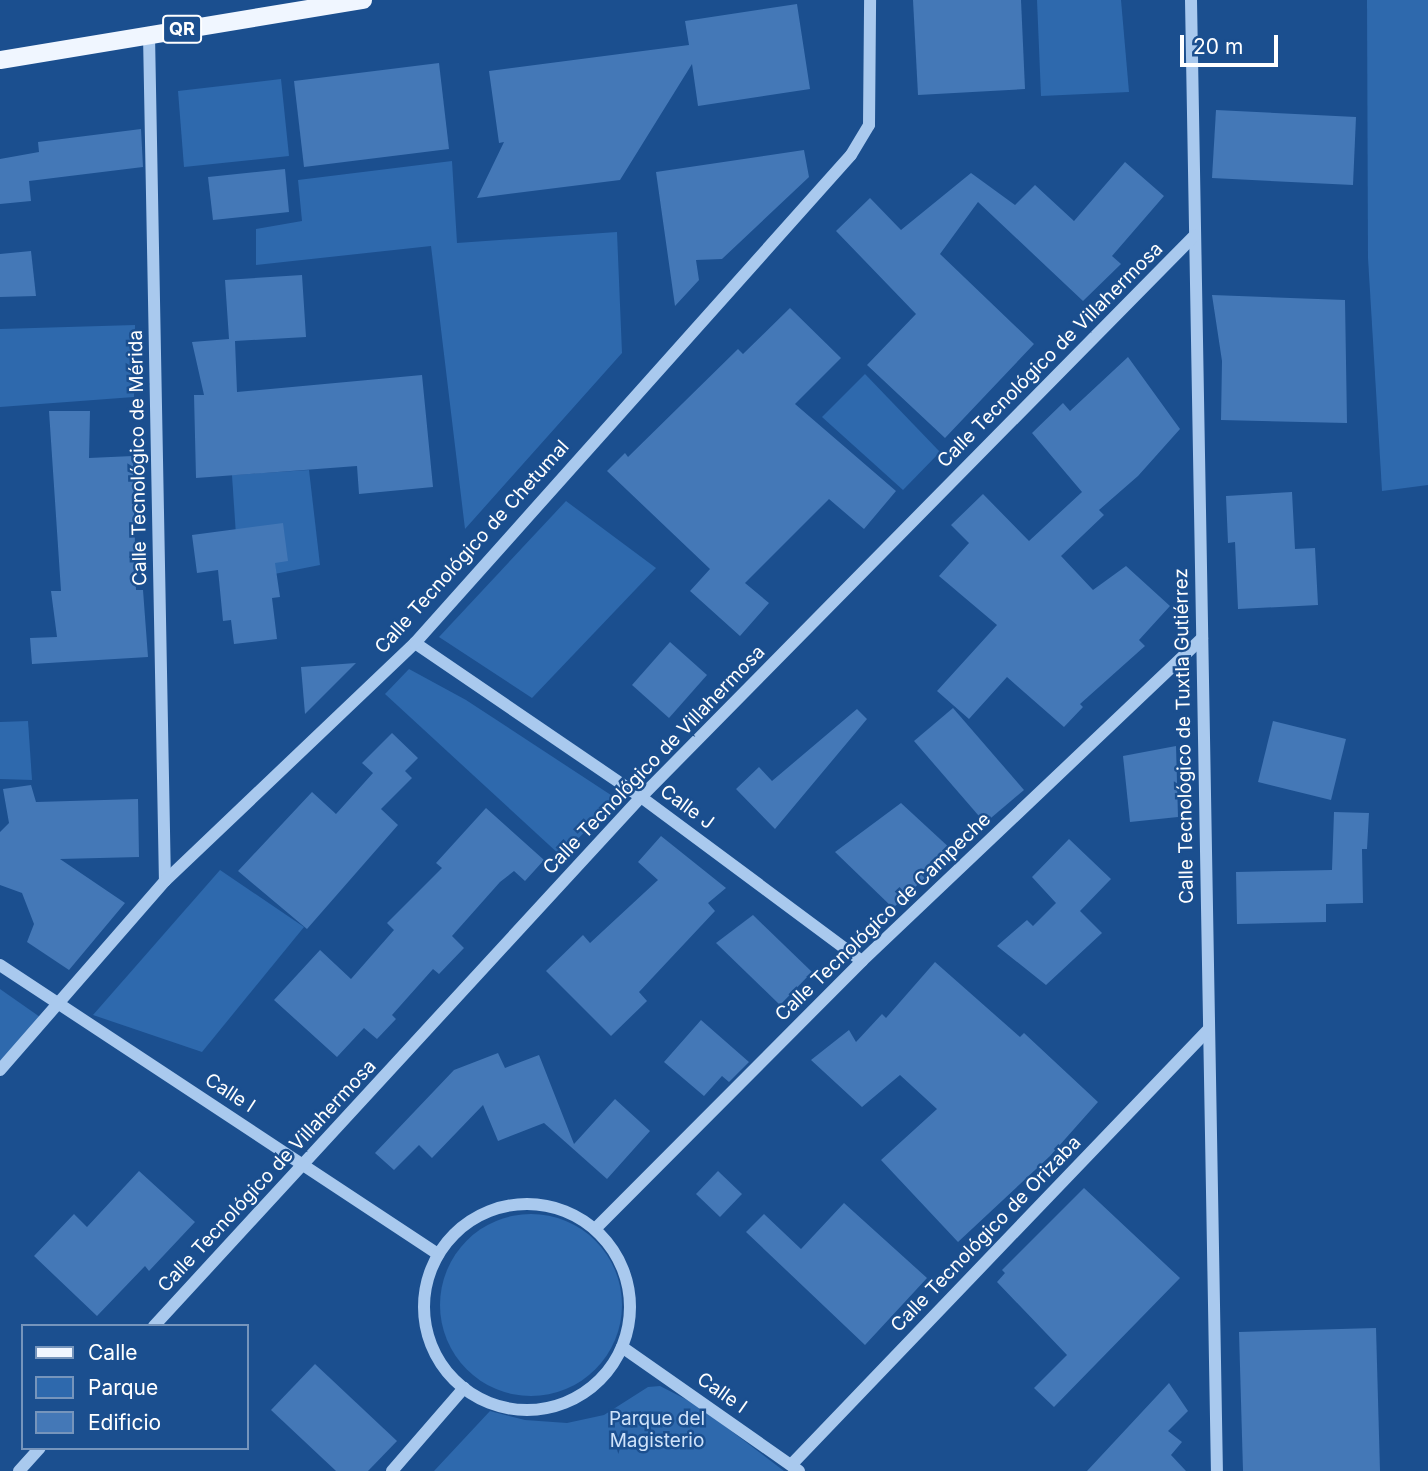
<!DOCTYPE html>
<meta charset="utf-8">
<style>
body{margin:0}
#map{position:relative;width:1428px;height:1471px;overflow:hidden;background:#1b4f8f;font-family:Inter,sans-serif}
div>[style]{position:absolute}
.green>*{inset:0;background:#2e69ad}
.round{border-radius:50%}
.building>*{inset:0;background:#4478b7}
.minor>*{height:12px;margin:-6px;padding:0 6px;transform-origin:6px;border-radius:6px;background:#a9c9ee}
.minor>.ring{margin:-6px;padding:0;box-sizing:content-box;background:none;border:12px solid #a9c9ee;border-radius:50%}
.major>*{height:18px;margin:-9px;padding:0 9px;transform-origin:9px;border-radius:9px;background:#f0f6ff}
span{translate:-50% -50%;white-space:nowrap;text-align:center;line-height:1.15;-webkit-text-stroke:5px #1b4f8f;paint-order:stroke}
.shield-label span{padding:2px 5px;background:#1b4f8f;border:2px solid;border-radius:5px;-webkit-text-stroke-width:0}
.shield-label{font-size:18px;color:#fff;font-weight:700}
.street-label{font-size:19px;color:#fff}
.park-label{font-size:19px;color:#cfe3fa}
.legend{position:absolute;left:21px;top:1324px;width:228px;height:126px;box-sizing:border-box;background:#1b4f8f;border:2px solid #7695bc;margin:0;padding:9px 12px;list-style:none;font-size:21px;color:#fff}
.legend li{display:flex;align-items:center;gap:14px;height:35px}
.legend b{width:35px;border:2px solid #7695bc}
.scale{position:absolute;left:1180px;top:35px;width:98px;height:32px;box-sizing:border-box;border:4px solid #fff;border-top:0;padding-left:9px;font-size:21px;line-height:24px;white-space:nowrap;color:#fff;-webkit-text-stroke:5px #1b4f8f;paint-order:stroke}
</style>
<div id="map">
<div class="green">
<i style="clip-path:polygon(1037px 0,1121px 0,1129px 92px,1041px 96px)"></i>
<i style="clip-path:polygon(1367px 0,1428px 0,1428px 485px,1382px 491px,1368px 258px)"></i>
<i style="clip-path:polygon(281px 79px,289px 156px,184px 167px,178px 91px)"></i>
<i style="clip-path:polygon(452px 161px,457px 243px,617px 232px,622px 353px,465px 529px,431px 246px,256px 265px,256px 229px,302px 221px,298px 180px)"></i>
<i style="clip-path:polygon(135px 325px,134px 397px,0 407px,0 329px)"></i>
<i style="clip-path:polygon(865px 374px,940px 452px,903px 490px,822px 417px)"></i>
<i style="clip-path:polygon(309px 470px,320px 565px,239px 581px,232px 475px)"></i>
<i style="clip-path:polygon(566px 501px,656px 568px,532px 698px,439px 637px)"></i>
<i style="clip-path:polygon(409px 669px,466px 700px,617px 799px,561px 856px,385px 694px)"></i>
<i style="clip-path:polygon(28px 721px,32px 780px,0 779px,0 722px)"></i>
<i style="clip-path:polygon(220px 870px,304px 927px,202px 1052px,93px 1015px)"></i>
<i style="clip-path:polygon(0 989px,40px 1017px,0 1061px)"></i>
<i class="round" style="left:440px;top:1214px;width:182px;height:182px"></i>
<i style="clip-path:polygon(660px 1386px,697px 1405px,784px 1471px,434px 1471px,490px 1411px,525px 1420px,567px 1423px,604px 1415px,648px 1387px)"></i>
</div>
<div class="building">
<i style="clip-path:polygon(913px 0,1021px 0,1025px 89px,918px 95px)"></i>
<i style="clip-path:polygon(797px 4px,810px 89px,698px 106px,692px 64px,620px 180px,477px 198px,504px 142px,499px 143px,489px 71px,689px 45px,685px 21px)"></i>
<i style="clip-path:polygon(439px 63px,449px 149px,304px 167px,294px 81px)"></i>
<i style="clip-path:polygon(1216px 110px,1356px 117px,1353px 185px,1212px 178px)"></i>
<i style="clip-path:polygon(141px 129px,143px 167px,29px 181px,31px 201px,0 204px,0 159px,39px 152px,38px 142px)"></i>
<i style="clip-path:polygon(804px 150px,809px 177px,722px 259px,696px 260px,699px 280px,675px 306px,656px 172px)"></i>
<i style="clip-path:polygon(1125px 162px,1164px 196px,1112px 256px,1121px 264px,1083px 301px,978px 202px,940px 254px,1034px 344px,945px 438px,867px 365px,916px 314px,836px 231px,870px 198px,901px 230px,971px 173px,1015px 205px,1035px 185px,1074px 221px)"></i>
<i style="clip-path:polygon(285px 169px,289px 212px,213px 220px,208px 177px)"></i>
<i style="clip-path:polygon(31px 251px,36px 296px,0 297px,0 254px)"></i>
<i style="clip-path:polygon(302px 275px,306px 337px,235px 341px,237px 392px,422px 375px,433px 487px,359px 494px,357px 466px,196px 478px,194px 395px,204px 395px,192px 342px,229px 339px,225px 280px)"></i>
<i style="clip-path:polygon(1212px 295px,1345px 300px,1347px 423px,1221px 420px,1222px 361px)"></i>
<i style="clip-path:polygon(790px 308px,841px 358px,795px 404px,896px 491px,864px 529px,829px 499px,745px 583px,769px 603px,740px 636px,690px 591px,710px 569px,607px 471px,625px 453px,628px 457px,738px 349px,743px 354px)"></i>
<i style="clip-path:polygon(1128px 357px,1180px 429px,1138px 476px,1099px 510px,1104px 515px,1061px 556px,1093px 590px,1126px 566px,1170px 606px,1139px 640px,1145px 646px,1080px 704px,1083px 707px,1064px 727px,1007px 677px,969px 719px,937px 691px,997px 625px,939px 576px,969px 543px,951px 525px,983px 494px,1029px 541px,1082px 492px,1032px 433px,1063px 403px,1070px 411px)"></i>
<i style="clip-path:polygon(49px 411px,90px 411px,89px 458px,133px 456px,136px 590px,143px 590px,148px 657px,32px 664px,30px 638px,57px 637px,51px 591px,61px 591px)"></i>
<i style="clip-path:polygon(1292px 492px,1295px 549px,1315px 548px,1318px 605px,1238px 609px,1235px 542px,1228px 543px,1226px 496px)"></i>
<i style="clip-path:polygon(283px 523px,288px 561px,275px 563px,280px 597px,272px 598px,277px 639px,234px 644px,231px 620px,223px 621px,218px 570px,197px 573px,192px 535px)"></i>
<i style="clip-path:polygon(670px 642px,707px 675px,669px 718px,632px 685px)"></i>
<i style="clip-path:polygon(356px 663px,305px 714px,301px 667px)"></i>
<i style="clip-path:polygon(953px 708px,1024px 790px,985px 823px,914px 741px)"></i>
<i style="clip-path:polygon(857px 709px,867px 719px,775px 829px,736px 789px,759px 767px,772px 781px)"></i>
<i style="clip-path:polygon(1273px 721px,1346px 739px,1331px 800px,1258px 782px)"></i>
<i style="clip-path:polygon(392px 733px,418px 758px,405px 771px,412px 778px,381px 809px,398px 825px,307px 929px,238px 871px,312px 792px,336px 814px,373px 773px,362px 763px)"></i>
<i style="clip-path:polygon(1176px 746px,1178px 817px,1130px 822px,1123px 756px)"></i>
<i style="clip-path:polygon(31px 785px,36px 802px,138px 799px,139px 857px,60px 859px,125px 903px,69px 970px,27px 942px,34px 924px,22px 893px,0 885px,0 832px,9px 823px,3px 789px)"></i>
<i style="clip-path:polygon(901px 803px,953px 851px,893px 908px,835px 852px)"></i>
<i style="clip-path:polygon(486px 808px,544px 860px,525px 881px,514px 871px,500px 882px,452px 936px,464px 948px,439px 974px,433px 969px,392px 1015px,396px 1019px,377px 1039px,364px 1028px,337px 1057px,274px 1000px,320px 950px,351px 979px,394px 930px,387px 923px,442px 868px,436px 863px)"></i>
<i style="clip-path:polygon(1334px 812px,1369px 813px,1367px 849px,1362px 849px,1363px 903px,1326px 904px,1326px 922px,1237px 924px,1236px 872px,1332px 870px)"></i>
<i style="clip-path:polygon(661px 836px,726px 888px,708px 903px,715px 911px,639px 992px,647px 1001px,611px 1036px,546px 971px,583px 935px,590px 943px,658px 880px,638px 862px)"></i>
<i style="clip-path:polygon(1069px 839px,1111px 879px,1080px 911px,1102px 933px,1046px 985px,997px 946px,1027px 920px,1033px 926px,1056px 903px,1032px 877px)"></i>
<i style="clip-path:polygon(753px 915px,812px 972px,780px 1005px,716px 943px)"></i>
<i style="clip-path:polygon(935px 962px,1020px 1037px,1024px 1033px,1098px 1102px,1050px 1156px,958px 1242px,881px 1160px,937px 1109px,900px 1075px,862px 1107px,811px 1060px,849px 1030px,856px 1042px,882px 1014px,886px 1018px)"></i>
<i style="clip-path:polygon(701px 1020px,749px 1062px,729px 1082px,722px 1076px,704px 1096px,664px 1062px)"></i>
<i style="clip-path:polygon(498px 1053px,505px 1068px,539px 1055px,574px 1144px,615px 1099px,650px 1131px,607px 1179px,544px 1123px,498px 1141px,483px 1105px,432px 1158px,419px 1145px,394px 1170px,375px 1153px,454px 1070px)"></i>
<i style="clip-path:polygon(139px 1171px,195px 1222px,149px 1271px,145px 1266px,97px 1316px,34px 1256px,74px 1214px,87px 1227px)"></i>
<i style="clip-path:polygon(718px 1171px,742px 1194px,720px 1217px,696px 1194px)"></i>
<i style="clip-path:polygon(1084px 1188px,1180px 1278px,1054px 1407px,1034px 1388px,1067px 1355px,997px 1282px,1005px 1273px,1002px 1270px)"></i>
<i style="clip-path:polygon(844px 1203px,927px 1278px,865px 1345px,746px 1232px,764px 1214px,801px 1249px)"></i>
<i style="clip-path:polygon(1376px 1328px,1380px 1471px,1243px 1471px,1239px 1332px)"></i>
<i style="clip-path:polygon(315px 1364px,397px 1441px,368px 1471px,336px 1471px,271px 1410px)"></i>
<i style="clip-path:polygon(1169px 1383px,1188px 1411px,1168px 1431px,1182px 1442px,1171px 1455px,1186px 1471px,1087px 1471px)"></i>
</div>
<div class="minor">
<i style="left:1191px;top:0;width:1471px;rotate:88.99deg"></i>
<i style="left:149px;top:35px;width:846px;rotate:88.92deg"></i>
<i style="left:415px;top:643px;width:273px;rotate:34.3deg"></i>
<i style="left:641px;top:797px;width:275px;rotate:36.6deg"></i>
<i style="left:0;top:965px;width:525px;rotate:33.42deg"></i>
<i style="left:0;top:1070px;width:251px;rotate:-48.9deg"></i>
<i style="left:165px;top:881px;width:345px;rotate:-43.6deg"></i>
<i style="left:415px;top:643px;width:654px;rotate:-48.22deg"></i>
<i style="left:851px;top:155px;width:35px;rotate:-59deg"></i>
<i style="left:869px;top:125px;width:125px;rotate:-89.5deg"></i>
<i class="ring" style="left:424px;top:1204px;width:194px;height:194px"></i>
<i style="left:595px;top:1229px;width:378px;rotate:-45.1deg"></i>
<i style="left:862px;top:961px;width:469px;rotate:-43.5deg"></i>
<i style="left:154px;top:1326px;width:719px;rotate:-47.37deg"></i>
<i style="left:641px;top:797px;width:789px;rotate:-45.41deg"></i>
<i style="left:622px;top:1347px;width:216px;rotate:35deg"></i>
<i style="left:791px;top:1465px;width:604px;rotate:-46.21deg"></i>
<i style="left:19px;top:1471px;width:31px;rotate:-48deg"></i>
<i style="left:392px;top:1471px;width:110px;rotate:-49.1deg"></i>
</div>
<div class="major">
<i style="left:0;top:60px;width:368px;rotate:-9.4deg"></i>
</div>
<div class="shield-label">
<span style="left:182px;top:29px">QR</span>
</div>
<div class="street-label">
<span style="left:1050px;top:355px;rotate:-45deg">Calle Tecnológico de Villahermosa</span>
<span style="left:138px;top:458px;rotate:-91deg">Calle Tecnológico de Mérida</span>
<span style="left:472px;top:547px;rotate:-48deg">Calle Tecnológico de Chetumal</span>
<span style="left:1184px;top:736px;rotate:-91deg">Calle Tecnológico de Tuxtla Gutiérrez</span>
<span style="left:654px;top:760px;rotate:-46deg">Calle Tecnológico de Villahermosa</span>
<span style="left:687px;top:807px;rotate:36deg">Calle J</span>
<span style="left:883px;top:917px;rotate:-44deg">Calle Tecnológico de Campeche</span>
<span style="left:230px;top:1093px;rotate:33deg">Calle I</span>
<span style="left:267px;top:1176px;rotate:-47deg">Calle Tecnológico de Villahermosa</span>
<span style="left:986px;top:1234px;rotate:-46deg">Calle Tecnológico de Orizaba</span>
<span style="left:722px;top:1393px;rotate:35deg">Calle I</span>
</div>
<div class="park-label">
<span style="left:657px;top:1430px">Parque del<br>Magisterio</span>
</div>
<ul class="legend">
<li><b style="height:9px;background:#f0f6ff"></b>Calle</li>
<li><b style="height:19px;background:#2e69ad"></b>Parque</li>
<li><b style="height:19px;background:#4478b7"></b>Edificio</li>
</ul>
<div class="scale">20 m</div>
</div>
